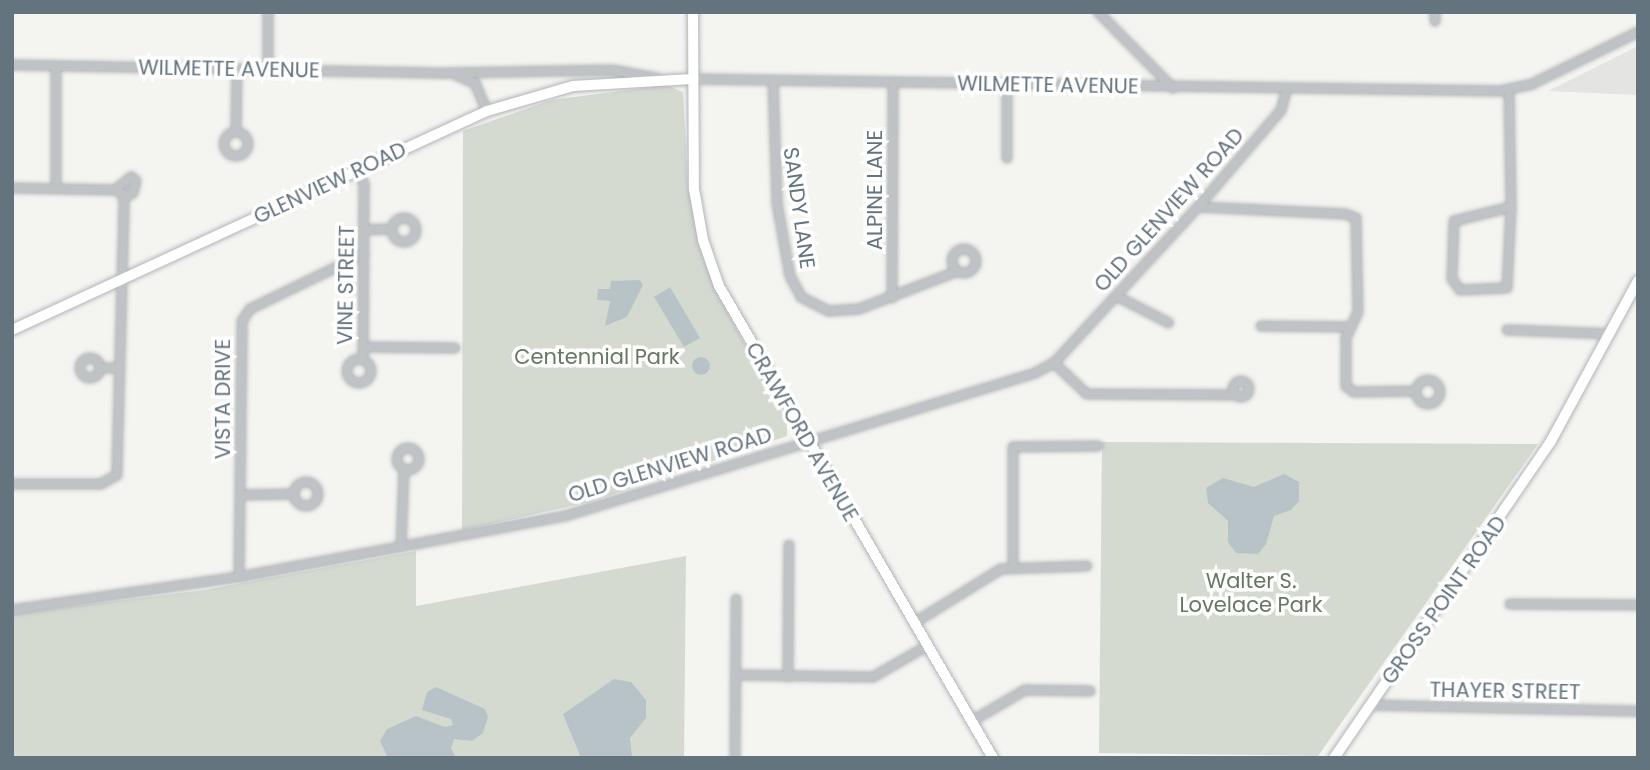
<!DOCTYPE html>
<style>
body{margin:0}
#map{position:relative;width:1650px;height:770px;overflow:hidden;background:#f4f4f0;font-family:Poppins,sans-serif}
div>[style]{position:absolute}
.built>*{inset:0;background:#e4e5e3}
.green>*{inset:0;background:#d5dad1}
.water>*{inset:0;background:#b8c3c7}
.round{border-radius:50%}
.roads{filter:drop-shadow(0 0 2px #b0b5b8) drop-shadow(0 0 2px #b0b5b8)}
.minor>*{height:8px;margin:-4px;padding:0 4px;transform-origin:4px;border-radius:4px;background:#bfc3c6}
.minor>.ring{margin:-4px;padding:0;box-sizing:content-box;background:none;border:8px solid #bfc3c6;border-radius:50%}
.major>*{height:10px;margin:-5px;padding:0 5px;transform-origin:5px;border-radius:5px;background:#fff}
span{translate:-50% -50%;white-space:nowrap;text-align:center;line-height:1.15;-webkit-text-stroke:7px #fff;paint-order:stroke}
.street-label{font-size:21px;color:#64747f}
.park-label{font-size:21px;color:#677763}
.frame{position:absolute;inset:0;border:14px solid #64747f;pointer-events:none}
</style>
<div id="map">
<div class="built">
<i style="clip-path:polygon(1638px 46px,1637px 95px,1548px 91px)"></i>
</div>
<div class="green">
<i style="clip-path:polygon(666px 85px,683px 92px,688px 189px,713px 285px,787px 422px,787px 436px,590px 502px,462px 530px,463px 131px,551px 100px)"></i>
<i style="clip-path:polygon(1102px 442px,1538px 444px,1318px 756px,1099px 753px)"></i>
<i style="clip-path:polygon(416px 551px,416px 606px,686px 556px,684px 758px,12px 758px,12px 614px,204px 590px)"></i>
</div>
<div class="water">
<i style="clip-path:polygon(640px 280px,643px 285px,627px 317px,605px 326px,610px 301px,597px 300px,598px 289px,610px 289px,611px 281px)"></i>
<i style="clip-path:polygon(670px 287px,700px 338px,684px 347px,654px 297px)"></i>
<i class="round" style="left:692px;top:357px;width:18px;height:18px"></i>
<i style="clip-path:polygon(1284px 474px,1299px 482px,1299px 501px,1291px 510px,1274px 516px,1266px 544px,1258px 554px,1236px 553px,1228px 542px,1228px 521px,1208px 503px,1206px 488px,1223px 478px,1254px 487px)"></i>
<i style="clip-path:polygon(614px 679px,631px 682px,646px 700px,646px 718px,630px 738px,632px 757px,581px 758px,563px 714px)"></i>
<i style="clip-path:polygon(436px 687px,485px 709px,488px 717px,483px 733px,472px 741px,454px 739px,451px 748px,456px 758px,388px 758px,380px 741px,387px 729px,416px 716px,445px 727px,453px 725px,451px 719px,422px 710px,427px 692px)"></i>
</div>
<div class="roads">
<div class="minor">
<i style="left:268px;top:12px;width:58px;rotate:90deg"></i>
<i style="left:1098px;top:12px;width:107px;rotate:45.4deg"></i>
<i style="left:1435px;top:21px;width:9px;rotate:-90deg"></i>
<i style="left:12px;top:65px;width:435px;rotate:1.1deg"></i>
<i style="left:447px;top:73px;width:165px;rotate:-1deg"></i>
<i style="left:612px;top:70px;width:46px;rotate:10.1deg"></i>
<i style="left:456px;top:75px;width:21px;rotate:23deg"></i>
<i style="left:475px;top:83px;width:30px;rotate:67deg"></i>
<i style="left:692px;top:79px;width:808px;rotate:0.85deg"></i>
<i style="left:1500px;top:91px;width:33px;rotate:-12deg"></i>
<i style="left:1532px;top:84px;width:118px;rotate:-26.1deg"></i>
<i style="left:773px;top:80px;width:123px;rotate:88.1deg"></i>
<i style="left:777px;top:203px;width:74px;rotate:79.9deg"></i>
<i style="left:790px;top:276px;width:24px;rotate:62deg"></i>
<i style="left:801px;top:297px;width:31px;rotate:27deg"></i>
<i style="left:829px;top:311px;width:30px;rotate:-4deg"></i>
<i style="left:859px;top:309px;width:106px;rotate:-21deg"></i>
<i style="left:1007px;top:83px;width:75px;rotate:90deg"></i>
<i style="left:1509px;top:90px;width:117px;rotate:89deg"></i>
<i style="left:236px;top:131px;width:62px;rotate:-89.1deg"></i>
<i class="ring" style="left:224px;top:132px;width:16px;height:16px"></i>
<i style="left:357px;top:170px;width:16px;rotate:63deg"></i>
<i style="left:364px;top:184px;width:176px;rotate:90.3deg"></i>
<i style="left:12px;top:188px;width:103px;rotate:1.1deg"></i>
<i style="left:115px;top:190px;width:9px;rotate:27deg"></i>
<i style="left:123px;top:194px;width:10px;rotate:84deg"></i>
<i style="left:124px;top:204px;width:271px;rotate:91.5deg"></i>
<i style="left:117px;top:475px;width:18px;rotate:151deg"></i>
<i style="left:101px;top:484px;width:89px;rotate:180deg"></i>
<i style="left:56px;top:188px;width:122px;rotate:-90deg"></i>
<i style="left:115px;top:190px;width:21px;rotate:-39deg"></i>
<i style="left:131px;top:177px;width:6px;rotate:39deg"></i>
<i style="left:136px;top:181px;width:12px;rotate:104deg"></i>
<i style="left:133px;top:193px;width:10px;rotate:151deg"></i>
<i style="left:1198px;top:207px;width:147px;rotate:2.7deg"></i>
<i style="left:1345px;top:214px;width:12px;rotate:20deg"></i>
<i style="left:1356px;top:218px;width:94px;rotate:88.8deg"></i>
<i style="left:1358px;top:312px;width:29px;rotate:115deg"></i>
<i style="left:1346px;top:338px;width:48px;rotate:90deg"></i>
<i style="left:1346px;top:386px;width:10px;rotate:37deg"></i>
<i style="left:1354px;top:392px;width:62px;rotate:-0.9deg"></i>
<i style="left:1511px;top:207px;width:81px;rotate:92.8deg"></i>
<i style="left:1507px;top:288px;width:47px;rotate:177.6deg"></i>
<i style="left:1460px;top:290px;width:14px;rotate:-126deg"></i>
<i style="left:1452px;top:279px;width:58px;rotate:-88deg"></i>
<i style="left:1454px;top:221px;width:59px;rotate:-13.8deg"></i>
<i class="ring" style="left:392px;top:218px;width:16px;height:16px"></i>
<i style="left:364px;top:230px;width:28px;rotate:-2deg"></i>
<i class="ring" style="left:952px;top:249px;width:16px;height:16px"></i>
<i style="left:1116px;top:296px;width:59px;rotate:27deg"></i>
<i style="left:892px;top:298px;width:216px;rotate:-89.7deg"></i>
<i style="left:1261px;top:326px;width:89px;rotate:0.6deg"></i>
<i style="left:1507px;top:330px;width:102px;rotate:2.2deg"></i>
<i style="left:363px;top:347px;width:92px;rotate:0.6deg"></i>
<i class="ring" style="left:80px;top:358px;width:12px;height:12px"></i>
<i class="ring" style="left:347px;top:359px;width:16px;height:16px"></i>
<i style="left:1054px;top:363px;width:45px;rotate:43.2deg"></i>
<i style="left:1087px;top:394px;width:148px;rotate:0.4deg"></i>
<i style="left:100px;top:368px;width:20px"></i>
<i class="ring" style="left:1416px;top:380px;width:16px;height:16px"></i>
<i class="ring" style="left:1233px;top:381px;width:8px;height:8px"></i>
<i class="ring" style="left:397px;top:448px;width:14px;height:14px"></i>
<i class="ring" style="left:294px;top:482px;width:16px;height:16px"></i>
<i style="left:240px;top:495px;width:54px;rotate:-1.1deg"></i>
<i style="left:401px;top:547px;width:78px;rotate:-87.8deg"></i>
<i style="left:1013px;top:566px;width:119px;rotate:-90deg"></i>
<i style="left:1013px;top:447px;width:85px;rotate:-0.7deg"></i>
<i style="left:239px;top:577px;width:256px;rotate:-89.3deg"></i>
<i style="left:242px;top:321px;width:14px;rotate:-56deg"></i>
<i style="left:250px;top:309px;width:127px;rotate:-25.8deg"></i>
<i style="left:1510px;top:604px;width:128px;rotate:0.4deg"></i>
<i style="left:12px;top:610px;width:229px;rotate:-8.3deg"></i>
<i style="left:239px;top:577px;width:332px;rotate:-10.6deg"></i>
<i style="left:565px;top:516px;width:491px;rotate:-16.9deg"></i>
<i style="left:1035px;top:373px;width:21px;rotate:-28deg"></i>
<i style="left:1054px;top:363px;width:212px;rotate:-47.3deg"></i>
<i style="left:1198px;top:207px;width:128px;rotate:-49.4deg"></i>
<i style="left:1281px;top:110px;width:23px;rotate:-75deg"></i>
<i style="left:914px;top:623px;width:102px;rotate:-31.8deg"></i>
<i style="left:1001px;top:569px;width:86px;rotate:-2deg"></i>
<i style="left:736px;top:675px;width:137px;rotate:0.8deg"></i>
<i style="left:873px;top:677px;width:62px;rotate:-29.9deg"></i>
<i style="left:788px;top:677px;width:132px;rotate:-89.6deg"></i>
<i style="left:1371px;top:705px;width:267px;rotate:1.3deg"></i>
<i style="left:972px;top:721px;width:61px;rotate:-30.3deg"></i>
<i style="left:1025px;top:690px;width:65px;rotate:0.9deg"></i>
<i style="left:735px;top:758px;width:159px;rotate:-89.6deg"></i>
</div>
<div class="major">
<i style="left:693px;top:12px;width:177px;rotate:89.7deg"></i>
<i style="left:694px;top:189px;width:52px;rotate:80deg"></i>
<i style="left:703px;top:240px;width:49px;rotate:70.8deg"></i>
<i style="left:719px;top:286px;width:546px;rotate:59.86deg"></i>
<i style="left:12px;top:330px;width:523px;rotate:-24.75deg"></i>
<i style="left:487px;top:111px;width:90px;rotate:-16.2deg"></i>
<i style="left:573px;top:86px;width:119px;rotate:-3.4deg"></i>
<i style="left:1334px;top:758px;width:384px;rotate:-55.6deg"></i>
<i style="left:1551px;top:441px;width:182px;rotate:-61.5deg"></i>
</div>
</div>
<div class="street-label">
<span style="left:229px;top:69px;rotate:1deg">WILMETTE AVENUE</span>
<span style="left:1048px;top:85px;rotate:1deg">WILMETTE AVENUE</span>
<span style="left:330px;top:183px;rotate:-25deg">GLENVIEW ROAD</span>
<span style="left:875px;top:190px;rotate:-90deg">ALPINE LANE</span>
<span style="left:799px;top:208px;rotate:82deg">SANDY LANE</span>
<span style="left:1169px;top:210px;rotate:-48deg">OLD GLENVIEW ROAD</span>
<span style="left:346px;top:285px;rotate:-89deg">VINE STREET</span>
<span style="left:223px;top:399px;rotate:-90deg">VISTA DRIVE</span>
<span style="left:802px;top:432px;rotate:60deg">CRAWFORD AVENUE</span>
<span style="left:670px;top:465px;rotate:-17deg">OLD GLENVIEW ROAD</span>
<span style="left:1444px;top:600px;rotate:-55deg">GROSS POINT ROAD</span>
<span style="left:1505px;top:691px;rotate:1deg">THAYER STREET</span>
</div>
<div class="park-label">
<span style="left:597px;top:357px">Centennial Park</span>
<span style="left:1251px;top:593px">Walter S.<br>Lovelace Park</span>
</div>
<div class="frame"></div>
</div>
